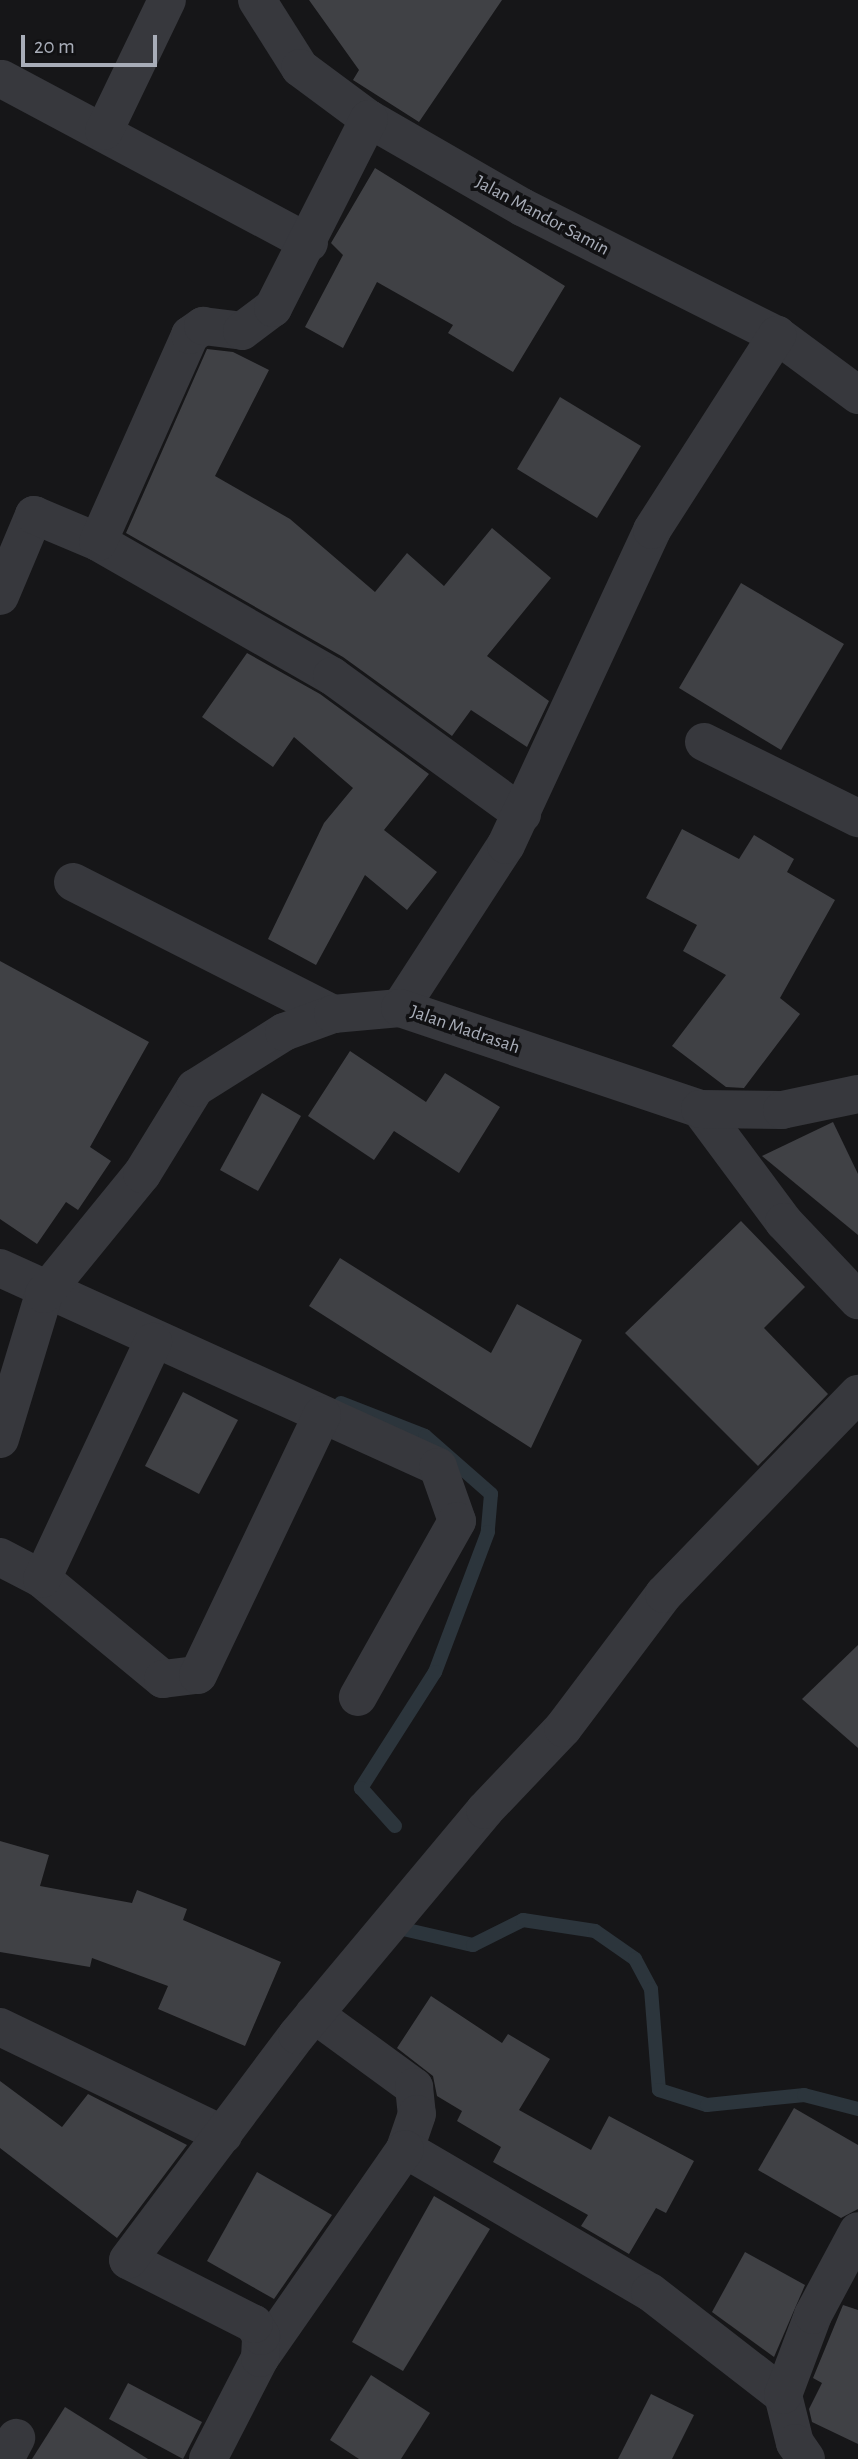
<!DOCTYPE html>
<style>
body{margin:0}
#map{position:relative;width:858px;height:2459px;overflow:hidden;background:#161618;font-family:"Alegreya Sans",sans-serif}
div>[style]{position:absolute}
.stream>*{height:14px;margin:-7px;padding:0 7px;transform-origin:7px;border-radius:7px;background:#2c353c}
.building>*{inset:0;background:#404145}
.minor>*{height:38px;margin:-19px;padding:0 19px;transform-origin:19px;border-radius:19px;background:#37383d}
span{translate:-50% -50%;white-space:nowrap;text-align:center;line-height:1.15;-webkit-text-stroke:7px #111113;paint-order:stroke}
.street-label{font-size:19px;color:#a8adb8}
.scale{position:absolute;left:21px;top:35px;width:136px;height:32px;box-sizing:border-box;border:4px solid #a8adb8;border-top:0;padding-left:9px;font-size:21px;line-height:24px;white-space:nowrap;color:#a8adb8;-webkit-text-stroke:5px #111113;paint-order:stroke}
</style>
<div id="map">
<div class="stream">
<i style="left:341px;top:1403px;width:90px;rotate:21.4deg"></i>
<i style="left:425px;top:1436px;width:88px;rotate:41.3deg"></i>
<i style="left:491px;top:1494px;width:38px;rotate:95deg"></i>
<i style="left:488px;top:1532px;width:150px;rotate:110.7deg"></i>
<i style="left:435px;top:1672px;width:138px;rotate:122.5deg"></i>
<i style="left:361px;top:1788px;width:51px;rotate:48.2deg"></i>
<i style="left:403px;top:1929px;width:72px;rotate:12.9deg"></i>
<i style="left:473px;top:1945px;width:56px;rotate:-26.6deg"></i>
<i style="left:523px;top:1920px;width:73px;rotate:8.7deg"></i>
<i style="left:595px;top:1931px;width:49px;rotate:35deg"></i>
<i style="left:635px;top:1959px;width:34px;rotate:62deg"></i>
<i style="left:651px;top:1989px;width:101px;rotate:85.5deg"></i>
<i style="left:659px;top:2090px;width:50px;rotate:17.4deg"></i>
<i style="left:707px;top:2105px;width:98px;rotate:-5.9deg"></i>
<i style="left:804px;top:2095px;width:56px;rotate:14.5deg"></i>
</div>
<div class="building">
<i style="clip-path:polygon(309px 0,502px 0,419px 122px,353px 80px,359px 70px)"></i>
<i style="clip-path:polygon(375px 168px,565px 286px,513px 372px,448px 333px,453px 325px,377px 282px,343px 348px,305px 327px,343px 255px,331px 243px)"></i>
<i style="clip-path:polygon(207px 349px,233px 352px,269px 370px,215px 476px,290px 519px,375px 592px,407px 553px,444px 586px,492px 528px,551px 578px,487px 656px,549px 701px,527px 747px,471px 710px,452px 736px,343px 657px,126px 533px)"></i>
<i style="clip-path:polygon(560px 397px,641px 446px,597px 518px,517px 469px)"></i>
<i style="clip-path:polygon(741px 583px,844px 644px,781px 750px,679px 688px)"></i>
<i style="clip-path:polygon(247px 653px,320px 694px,429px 774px,384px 830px,437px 872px,407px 910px,365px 875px,316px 965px,268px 939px,324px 823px,353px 788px,294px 737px,273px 767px,202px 717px)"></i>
<i style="clip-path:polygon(682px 829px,739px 859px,754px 835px,794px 859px,787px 872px,835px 900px,780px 998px,800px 1014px,744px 1088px,726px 1087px,672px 1046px,726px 975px,683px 951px,697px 925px,646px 898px)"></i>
<i style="clip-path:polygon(0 961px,149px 1042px,90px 1147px,111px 1161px,78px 1210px,66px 1202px,37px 1244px,0 1219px)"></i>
<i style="clip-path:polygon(350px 1051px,426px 1102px,445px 1073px,500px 1107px,459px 1173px,394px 1131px,374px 1160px,308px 1116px)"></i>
<i style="clip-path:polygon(262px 1093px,301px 1116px,258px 1191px,220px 1170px)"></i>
<i style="clip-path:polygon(833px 1122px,858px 1174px,858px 1235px,762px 1156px)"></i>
<i style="clip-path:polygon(741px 1221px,805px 1287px,764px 1328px,828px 1394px,758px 1466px,625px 1333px)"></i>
<i style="clip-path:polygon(340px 1258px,491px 1353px,517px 1304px,582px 1340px,531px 1448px,309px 1306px)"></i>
<i style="clip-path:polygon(183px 1392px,238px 1420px,199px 1494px,145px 1466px)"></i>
<i style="clip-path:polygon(858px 1645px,858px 1748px,802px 1699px)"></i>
<i style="clip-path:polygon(0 1841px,49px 1855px,40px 1886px,132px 1903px,137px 1890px,187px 1909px,183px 1920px,281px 1962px,245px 2046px,158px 2009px,168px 1986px,92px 1958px,90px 1967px,0 1952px)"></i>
<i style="clip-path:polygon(431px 1996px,502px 2043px,508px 2034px,550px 2059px,519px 2110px,591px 2150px,609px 2116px,694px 2161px,666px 2213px,656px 2208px,629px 2254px,581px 2226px,588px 2215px,493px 2162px,501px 2147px,457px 2121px,462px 2111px,437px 2096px,433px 2076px,397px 2048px)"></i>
<i style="clip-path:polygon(0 2081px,62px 2127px,88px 2094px,187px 2145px,117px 2238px,0 2148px)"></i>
<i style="clip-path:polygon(794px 2108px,858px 2145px,858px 2209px,841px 2218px,758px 2170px)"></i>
<i style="clip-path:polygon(257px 2172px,332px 2215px,274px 2299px,207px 2261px)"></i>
<i style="clip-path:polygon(434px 2196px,490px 2229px,403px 2371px,352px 2342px)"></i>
<i style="clip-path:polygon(745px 2252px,805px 2285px,774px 2357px,712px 2312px)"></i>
<i style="clip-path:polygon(843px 2305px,858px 2310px,858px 2444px,812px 2422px,809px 2409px,822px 2383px,813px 2378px)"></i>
<i style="clip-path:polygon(371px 2375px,430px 2413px,401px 2459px,359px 2459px,330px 2440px)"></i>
<i style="clip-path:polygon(128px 2383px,202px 2422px,183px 2459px,109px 2419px)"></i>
<i style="clip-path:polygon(651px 2394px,694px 2415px,672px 2459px,618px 2459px)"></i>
<i style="clip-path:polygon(65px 2407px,148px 2459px,32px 2459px)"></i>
</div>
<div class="minor">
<i style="left:257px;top:0;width:80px;rotate:57.7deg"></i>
<i style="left:300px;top:68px;width:86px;rotate:36.5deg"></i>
<i style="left:369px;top:119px;width:177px;rotate:29.9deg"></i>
<i style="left:522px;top:207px;width:285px;rotate:26.7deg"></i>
<i style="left:777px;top:335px;width:101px;rotate:36.5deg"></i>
<i style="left:2px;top:79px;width:348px;rotate:28.1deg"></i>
<i style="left:104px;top:131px;width:145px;rotate:-64.3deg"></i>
<i style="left:98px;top:542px;width:270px;rotate:29.8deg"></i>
<i style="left:332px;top:676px;width:235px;rotate:36deg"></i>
<i style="left:0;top:596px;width:88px;rotate:-67.2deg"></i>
<i style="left:34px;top:515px;width:69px;rotate:22.9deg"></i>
<i style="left:98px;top:542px;width:227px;rotate:-66deg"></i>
<i style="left:190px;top:335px;width:16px;rotate:-35deg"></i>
<i style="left:203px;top:326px;width:39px;rotate:7deg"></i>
<i style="left:242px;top:331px;width:39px;rotate:-37deg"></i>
<i style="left:273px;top:308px;width:212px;rotate:-63.1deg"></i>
<i style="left:704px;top:742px;width:172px;rotate:26.3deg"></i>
<i style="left:73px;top:882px;width:292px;rotate:26.9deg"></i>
<i style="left:400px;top:1008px;width:194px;rotate:-57deg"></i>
<i style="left:506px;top:845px;width:347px;rotate:-65.1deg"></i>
<i style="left:652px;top:530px;width:232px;rotate:-57.3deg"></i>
<i style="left:700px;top:1109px;width:141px;rotate:53.4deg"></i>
<i style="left:784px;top:1222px;width:108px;rotate:46.5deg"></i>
<i style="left:0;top:1268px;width:481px;rotate:24.4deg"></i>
<i style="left:438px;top:1467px;width:57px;rotate:70.6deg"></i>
<i style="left:457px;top:1521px;width:202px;rotate:119.4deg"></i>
<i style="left:0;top:1439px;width:152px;rotate:-73.1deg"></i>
<i style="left:44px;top:1294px;width:155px;rotate:-50.8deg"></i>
<i style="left:142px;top:1174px;width:101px;rotate:-58.4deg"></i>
<i style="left:195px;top:1088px;width:105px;rotate:-32.2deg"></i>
<i style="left:284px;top:1032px;width:52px;rotate:-20.2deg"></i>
<i style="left:333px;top:1014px;width:67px;rotate:-5.1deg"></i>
<i style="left:400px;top:1008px;width:317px;rotate:18.6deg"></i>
<i style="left:700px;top:1109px;width:82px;rotate:0.7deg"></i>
<i style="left:782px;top:1110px;width:78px;rotate:-11.9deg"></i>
<i style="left:0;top:1557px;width:47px;rotate:27.6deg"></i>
<i style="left:42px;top:1579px;width:157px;rotate:39.6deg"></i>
<i style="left:163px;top:1679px;width:35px;rotate:-7deg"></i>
<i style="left:198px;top:1675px;width:288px;rotate:-64.5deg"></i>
<i style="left:42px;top:1579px;width:262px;rotate:-64.9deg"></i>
<i style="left:314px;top:2014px;width:124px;rotate:36.1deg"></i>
<i style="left:414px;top:2087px;width:27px;rotate:84deg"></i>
<i style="left:417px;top:2114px;width:37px;rotate:109deg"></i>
<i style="left:405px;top:2149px;width:284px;rotate:30.3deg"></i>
<i style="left:650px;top:2292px;width:168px;rotate:37.8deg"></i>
<i style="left:783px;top:2395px;width:49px;rotate:76deg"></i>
<i style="left:795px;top:2443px;width:19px;rotate:55deg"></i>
<i style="left:0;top:2027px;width:248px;rotate:25.8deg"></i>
<i style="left:260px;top:2358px;width:254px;rotate:-55.2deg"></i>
<i style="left:783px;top:2395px;width:85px;rotate:-69.4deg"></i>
<i style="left:813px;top:2315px;width:95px;rotate:-61.8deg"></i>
<i style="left:5px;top:2459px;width:24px;rotate:-62deg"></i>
<i style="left:208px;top:2459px;width:114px;rotate:-62.8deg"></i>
<i style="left:260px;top:2358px;width:22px;rotate:-87deg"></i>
<i style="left:261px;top:2336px;width:14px;rotate:-120deg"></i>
<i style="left:254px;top:2324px;width:141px;rotate:-153.1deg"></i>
<i style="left:128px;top:2260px;width:281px;rotate:-53.1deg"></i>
<i style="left:297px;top:2035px;width:293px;rotate:-50.1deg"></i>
<i style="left:485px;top:1810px;width:113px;rotate:-46.4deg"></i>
<i style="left:563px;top:1728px;width:168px;rotate:-53deg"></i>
<i style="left:664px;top:1594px;width:279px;rotate:-45.9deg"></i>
</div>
<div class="street-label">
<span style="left:542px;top:216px;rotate:28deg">Jalan Mandor Samin</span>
<span style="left:465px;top:1030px;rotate:19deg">Jalan Madrasah</span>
</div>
<div class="scale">20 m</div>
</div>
